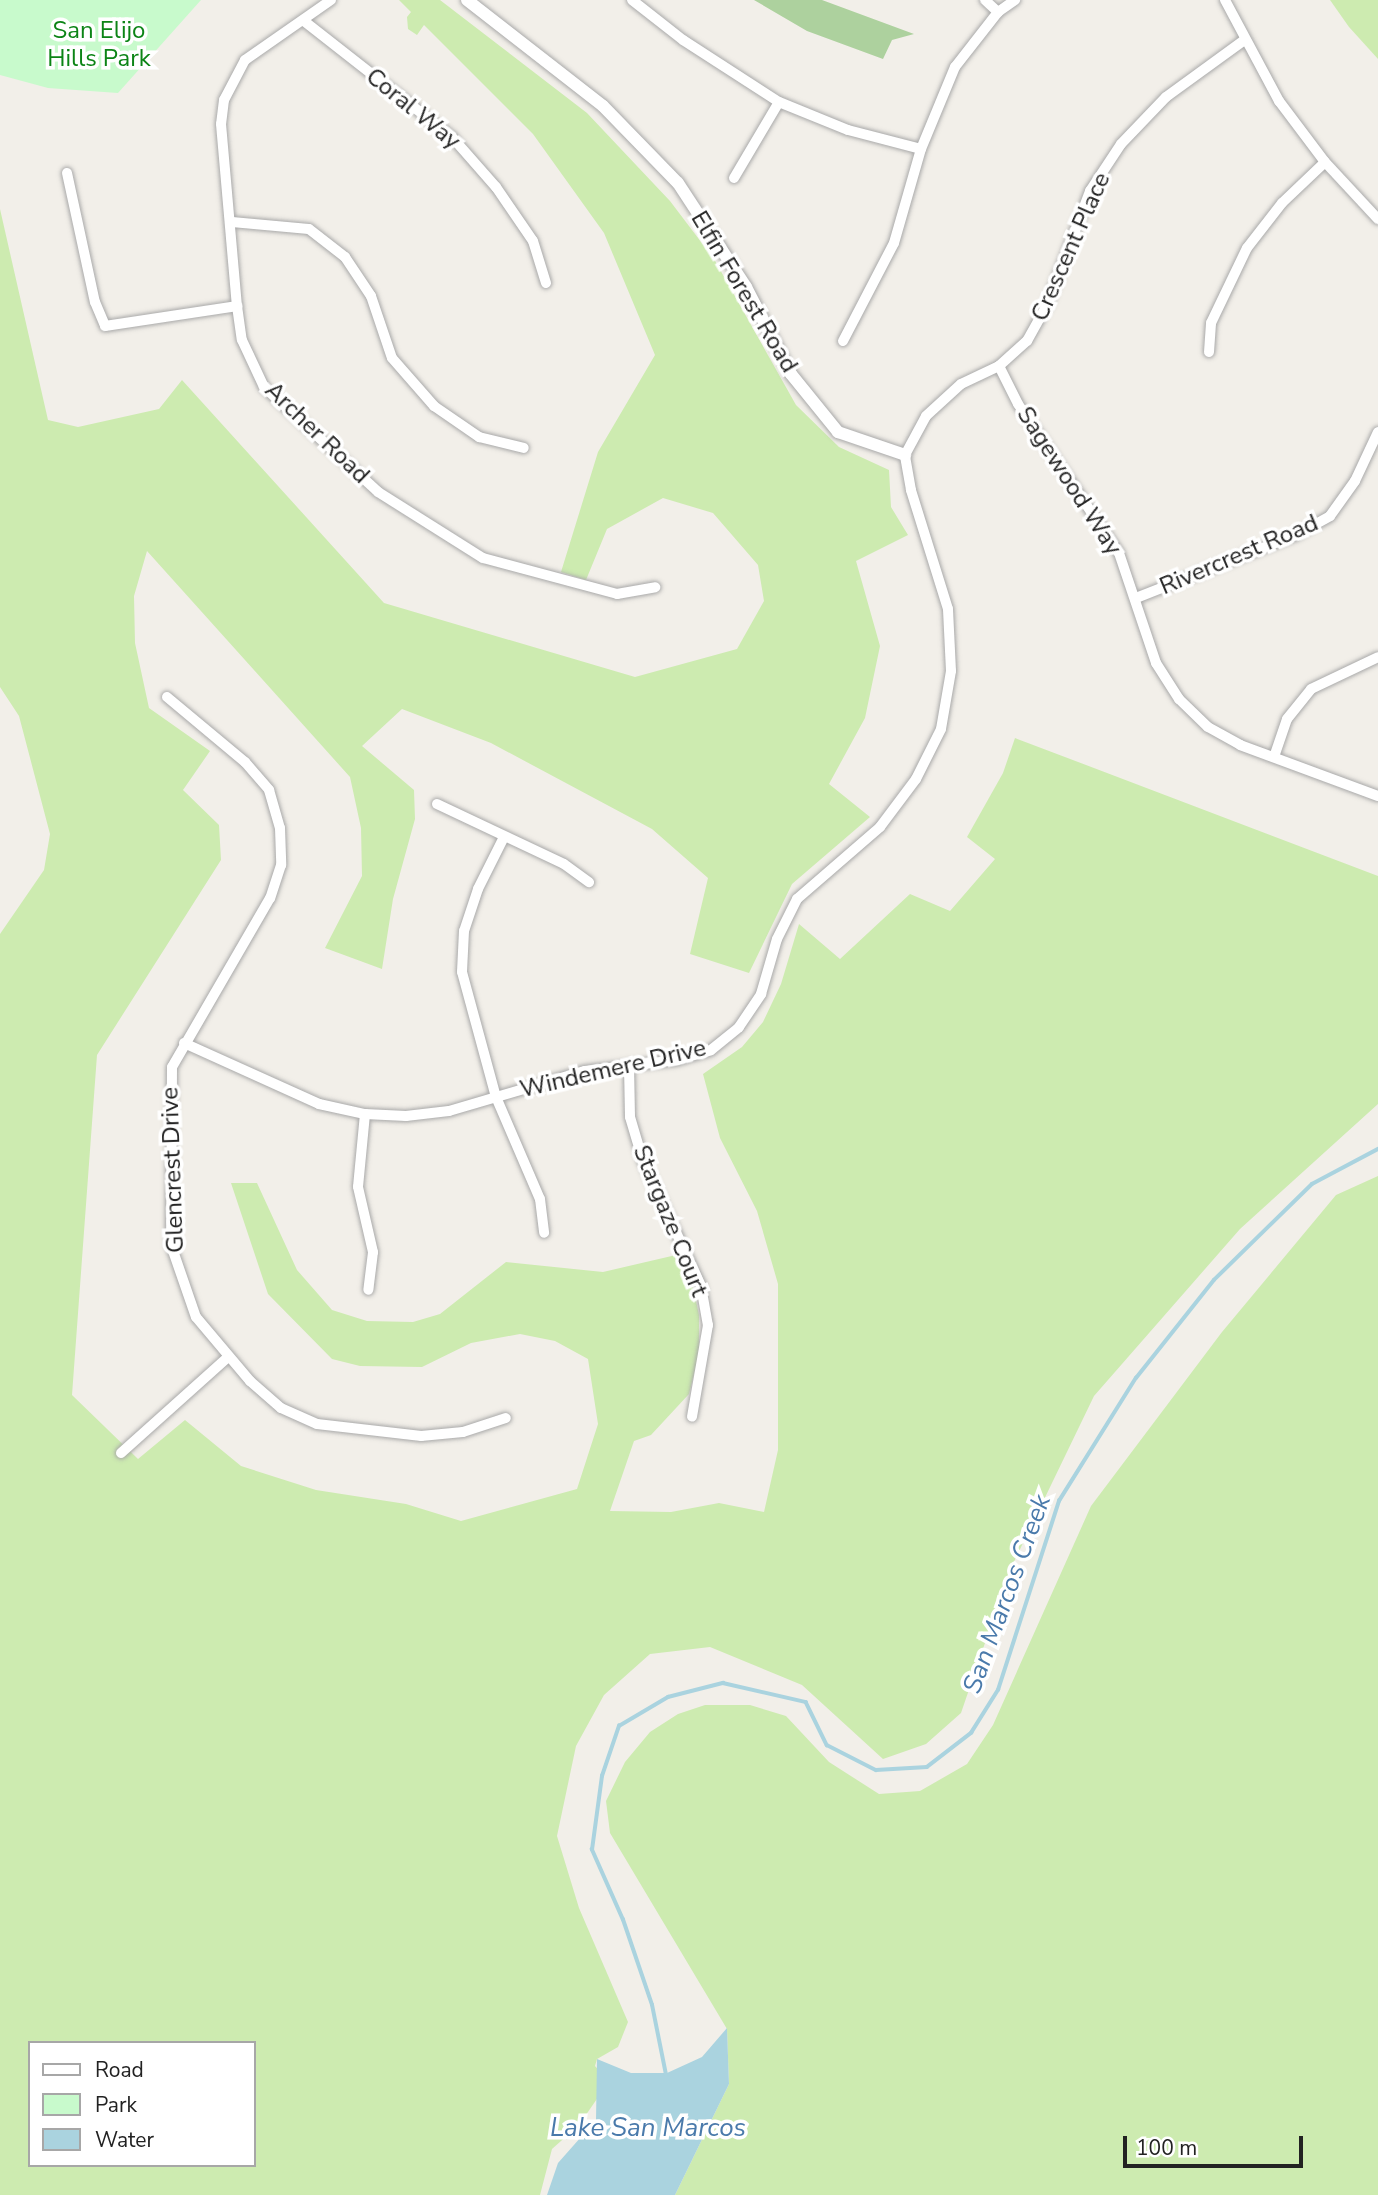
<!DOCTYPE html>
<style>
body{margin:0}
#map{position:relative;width:1378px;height:2195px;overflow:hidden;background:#f2efe9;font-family:"Nunito Sans",sans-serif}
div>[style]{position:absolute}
.grass>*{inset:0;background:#cdebb0}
.forest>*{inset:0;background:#add19e}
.park>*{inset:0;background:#c8facc}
.water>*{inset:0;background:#aad3df}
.stream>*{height:3.5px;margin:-1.75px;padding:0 1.75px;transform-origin:1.75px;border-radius:1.75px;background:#aad3df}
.roads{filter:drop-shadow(0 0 2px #a9a9a9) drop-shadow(0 0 2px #a9a9a9)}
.minor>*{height:10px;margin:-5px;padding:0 5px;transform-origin:5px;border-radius:5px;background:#fff}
.tertiary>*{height:12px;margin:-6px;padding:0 6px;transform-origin:6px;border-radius:6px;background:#fff}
span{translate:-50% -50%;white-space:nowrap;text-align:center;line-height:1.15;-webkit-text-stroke:7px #fff;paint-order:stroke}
.park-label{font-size:24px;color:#0c8416}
.street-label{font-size:24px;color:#222}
.water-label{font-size:26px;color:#4a7aab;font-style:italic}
.legend{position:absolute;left:28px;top:2041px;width:228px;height:126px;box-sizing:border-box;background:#fff;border:2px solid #a7a7a7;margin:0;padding:9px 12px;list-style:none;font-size:21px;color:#222}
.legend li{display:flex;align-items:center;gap:14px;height:35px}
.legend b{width:35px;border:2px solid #a7a7a7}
.scale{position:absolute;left:1123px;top:2136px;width:180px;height:32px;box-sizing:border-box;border:4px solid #222;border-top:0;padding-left:9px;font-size:21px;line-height:24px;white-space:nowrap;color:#222;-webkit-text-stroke:5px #fff;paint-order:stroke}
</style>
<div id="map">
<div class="grass">
<i style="clip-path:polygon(evenodd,399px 0,440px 0,587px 113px,670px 201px,714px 259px,796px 405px,839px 447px,889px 470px,891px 507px,908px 535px,856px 561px,880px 646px,865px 718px,829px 784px,870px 817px,792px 884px,749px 973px,690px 954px,708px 878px,652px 829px,491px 743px,402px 709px,362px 746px,414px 790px,415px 819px,393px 899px,382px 969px,325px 948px,362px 876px,361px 828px,350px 777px,147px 551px,134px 596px,135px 643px,149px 708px,210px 751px,183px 790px,219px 825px,221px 860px,97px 1055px,72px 1395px,138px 1459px,185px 1420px,241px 1466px,316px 1490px,406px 1504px,461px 1521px,577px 1489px,598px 1424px,588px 1359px,555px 1341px,520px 1334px,471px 1343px,422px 1367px,360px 1366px,332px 1359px,268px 1294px,231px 1183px,257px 1183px,297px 1270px,332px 1310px,367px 1321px,413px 1322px,440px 1314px,506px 1262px,603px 1272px,676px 1255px,692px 1282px,699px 1315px,699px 1354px,689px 1394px,651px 1435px,634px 1441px,610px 1511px,671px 1512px,719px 1503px,764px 1512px,778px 1450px,778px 1284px,757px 1211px,720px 1138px,703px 1074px,742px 1047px,763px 1022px,781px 984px,799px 924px,840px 959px,910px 894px,950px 911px,995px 859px,967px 837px,1003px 773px,1015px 738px,1378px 876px,1378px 1104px,1240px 1229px,1094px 1396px,1010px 1570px,961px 1713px,926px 1744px,883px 1759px,802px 1685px,710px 1647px,650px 1654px,604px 1695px,576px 1746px,557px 1836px,579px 1908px,628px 2022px,618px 2047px,597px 2059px,595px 2066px,604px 2076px,601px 2093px,579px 2125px,552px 2149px,540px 2195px,0 2195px,0 934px,44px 870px,50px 834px,19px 716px,0 687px,0 209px,48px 420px,78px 427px,159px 409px,182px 380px,384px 603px,635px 677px,737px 649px,764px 601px,758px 565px,713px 513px,663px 498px,607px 529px,586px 580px,561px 572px,598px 452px,655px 355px,604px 233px,533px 134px,424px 25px,417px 35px,408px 29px,407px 17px,411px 12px,399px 0,30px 2043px,254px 2043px,254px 2165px,30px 2165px,30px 2043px)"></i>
<i style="clip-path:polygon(1330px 0,1378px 0,1378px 59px,1349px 27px)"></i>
<i style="clip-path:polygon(1378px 1176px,1378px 2195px,675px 2195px,729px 2084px,727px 2029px,610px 1833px,606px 1801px,625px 1762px,650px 1732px,678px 1714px,705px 1705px,750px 1705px,786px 1716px,829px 1762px,879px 1794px,920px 1791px,967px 1764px,993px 1725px,1091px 1506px,1222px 1332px,1336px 1195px)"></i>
</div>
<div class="forest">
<i style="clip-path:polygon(754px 0,822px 0,914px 34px,892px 40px,883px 59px,807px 31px)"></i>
</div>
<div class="park">
<i style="clip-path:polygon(0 0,201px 0,118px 93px,48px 88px,0 75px)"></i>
</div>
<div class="water">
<i style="clip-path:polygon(727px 2028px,729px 2084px,675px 2195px,547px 2195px,558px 2163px,596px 2120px,597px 2059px,631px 2073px,667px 2073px,702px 2057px)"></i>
</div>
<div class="stream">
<i style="left:666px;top:2075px;width:71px;rotate:-101.3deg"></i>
<i style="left:652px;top:2005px;width:90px;rotate:-108.8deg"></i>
<i style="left:623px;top:1920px;width:77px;rotate:-113.9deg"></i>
<i style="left:592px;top:1850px;width:75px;rotate:-82.3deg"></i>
<i style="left:602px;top:1776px;width:53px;rotate:-71.2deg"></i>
<i style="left:619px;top:1726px;width:57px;rotate:-30.6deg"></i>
<i style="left:668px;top:1697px;width:57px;rotate:-14.3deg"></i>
<i style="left:723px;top:1683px;width:85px;rotate:12.9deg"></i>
<i style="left:806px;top:1702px;width:48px;rotate:64deg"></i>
<i style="left:827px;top:1745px;width:55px;rotate:27deg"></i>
<i style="left:876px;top:1770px;width:51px;rotate:-3.4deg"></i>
<i style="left:927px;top:1767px;width:56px;rotate:-37.7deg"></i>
<i style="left:971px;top:1733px;width:51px;rotate:-57.9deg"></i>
<i style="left:998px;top:1690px;width:199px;rotate:-72.1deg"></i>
<i style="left:1059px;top:1501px;width:145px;rotate:-58deg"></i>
<i style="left:1136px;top:1378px;width:125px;rotate:-51.5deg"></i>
<i style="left:1214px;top:1280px;width:137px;rotate:-44.4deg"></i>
<i style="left:1312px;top:1184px;width:75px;rotate:-27.9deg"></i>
</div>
<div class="roads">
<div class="minor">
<i style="left:331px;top:0;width:105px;rotate:145.1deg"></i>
<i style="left:245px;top:60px;width:45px;rotate:117.7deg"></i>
<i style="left:224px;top:100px;width:24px;rotate:97deg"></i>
<i style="left:221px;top:124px;width:183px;rotate:85deg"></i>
<i style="left:237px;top:306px;width:34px;rotate:82deg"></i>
<i style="left:242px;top:340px;width:52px;rotate:64.9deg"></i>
<i style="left:264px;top:387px;width:155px;rotate:42.6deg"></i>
<i style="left:378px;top:492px;width:124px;rotate:32.2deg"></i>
<i style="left:483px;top:558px;width:139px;rotate:15deg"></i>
<i style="left:617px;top:594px;width:39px;rotate:-10deg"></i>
<i style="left:632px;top:0;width:65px;rotate:38.1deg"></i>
<i style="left:683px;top:40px;width:114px;rotate:32.9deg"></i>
<i style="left:779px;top:102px;width:74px;rotate:22.1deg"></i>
<i style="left:848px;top:130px;width:75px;rotate:14.6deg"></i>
<i style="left:985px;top:0;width:18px;rotate:43deg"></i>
<i style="left:1225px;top:0;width:115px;rotate:61.9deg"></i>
<i style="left:1279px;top:101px;width:76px;rotate:53deg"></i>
<i style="left:1325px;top:162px;width:78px;rotate:47.1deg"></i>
<i style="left:304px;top:21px;width:188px;rotate:38.1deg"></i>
<i style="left:452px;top:137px;width:67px;rotate:48.7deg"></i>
<i style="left:496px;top:187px;width:65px;rotate:55.6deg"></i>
<i style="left:533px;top:241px;width:44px;rotate:72.8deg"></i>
<i style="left:67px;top:173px;width:132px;rotate:77.8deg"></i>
<i style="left:95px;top:302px;width:26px;rotate:67deg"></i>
<i style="left:105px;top:326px;width:134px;rotate:-8.6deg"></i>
<i style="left:734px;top:178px;width:88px;rotate:-59.4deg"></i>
<i style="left:232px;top:222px;width:77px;rotate:5.2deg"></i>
<i style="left:309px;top:229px;width:46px;rotate:37.9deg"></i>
<i style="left:345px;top:257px;width:47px;rotate:56.3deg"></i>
<i style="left:371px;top:296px;width:65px;rotate:71.3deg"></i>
<i style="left:392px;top:358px;width:64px;rotate:48.8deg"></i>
<i style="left:434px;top:406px;width:55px;rotate:34.6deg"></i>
<i style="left:479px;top:437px;width:46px;rotate:13.7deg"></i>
<i style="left:843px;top:341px;width:110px;rotate:-62.5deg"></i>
<i style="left:894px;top:243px;width:98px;rotate:-74deg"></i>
<i style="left:921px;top:149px;width:89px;rotate:-67.5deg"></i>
<i style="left:955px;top:67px;width:70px;rotate:-52deg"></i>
<i style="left:998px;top:12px;width:21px;rotate:-35deg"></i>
<i style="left:1209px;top:352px;width:29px;rotate:-86deg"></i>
<i style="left:1211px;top:323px;width:83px;rotate:-64.4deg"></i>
<i style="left:1247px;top:248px;width:57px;rotate:-52.1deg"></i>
<i style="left:1282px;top:203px;width:59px;rotate:-43.6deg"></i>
<i style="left:999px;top:366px;width:42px;rotate:63.4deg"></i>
<i style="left:1018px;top:404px;width:180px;rotate:55.9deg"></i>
<i style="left:1119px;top:553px;width:116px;rotate:71.4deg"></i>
<i style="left:1156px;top:663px;width:43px;rotate:57.4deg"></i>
<i style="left:1179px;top:699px;width:40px;rotate:44deg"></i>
<i style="left:1208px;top:727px;width:37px;rotate:29deg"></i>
<i style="left:1240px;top:745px;width:147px;rotate:20.3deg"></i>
<i style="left:1136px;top:598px;width:172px;rotate:-21.5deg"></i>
<i style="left:1296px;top:535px;width:39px;rotate:-29deg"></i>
<i style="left:1330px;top:516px;width:43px;rotate:-54.5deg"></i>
<i style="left:1355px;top:481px;width:54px;rotate:-64.9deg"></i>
<i style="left:167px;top:697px;width:102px;rotate:39.8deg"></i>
<i style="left:245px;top:762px;width:37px;rotate:49deg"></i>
<i style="left:269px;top:790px;width:40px;rotate:74deg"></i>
<i style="left:280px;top:828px;width:37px;rotate:88deg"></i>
<i style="left:281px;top:865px;width:35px;rotate:108deg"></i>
<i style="left:270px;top:898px;width:195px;rotate:120.1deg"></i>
<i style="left:172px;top:1067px;width:178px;rotate:90.3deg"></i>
<i style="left:171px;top:1245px;width:76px;rotate:70.9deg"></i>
<i style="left:196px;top:1317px;width:84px;rotate:49.8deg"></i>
<i style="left:250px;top:1381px;width:41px;rotate:41.1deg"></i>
<i style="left:281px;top:1408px;width:39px;rotate:24deg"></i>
<i style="left:317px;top:1424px;width:105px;rotate:6.6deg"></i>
<i style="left:421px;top:1436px;width:42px;rotate:-5.4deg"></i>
<i style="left:463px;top:1432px;width:45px;rotate:-18deg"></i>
<i style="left:1274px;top:757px;width:40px;rotate:-71.1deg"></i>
<i style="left:1287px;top:719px;width:38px;rotate:-51deg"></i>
<i style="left:1311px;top:689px;width:74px;rotate:-25.5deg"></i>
<i style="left:437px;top:804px;width:140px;rotate:25.3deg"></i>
<i style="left:564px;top:864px;width:31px;rotate:36deg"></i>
<i style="left:503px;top:839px;width:56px;rotate:116.6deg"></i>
<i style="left:478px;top:889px;width:44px;rotate:108.4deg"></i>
<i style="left:464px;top:931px;width:41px;rotate:92.8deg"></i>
<i style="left:462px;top:972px;width:130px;rotate:74.8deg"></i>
<i style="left:496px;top:1097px;width:111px;rotate:66.7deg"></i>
<i style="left:540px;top:1199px;width:34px;rotate:83deg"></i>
<i style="left:184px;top:1043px;width:148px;rotate:24.3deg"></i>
<i style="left:319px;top:1104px;width:47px;rotate:12.3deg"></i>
<i style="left:365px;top:1114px;width:41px;rotate:2.8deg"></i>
<i style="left:406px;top:1116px;width:43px;rotate:-6.6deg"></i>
<i style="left:449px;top:1111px;width:142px;rotate:-16.4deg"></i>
<i style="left:585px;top:1071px;width:93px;rotate:-6.8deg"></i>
<i style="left:677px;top:1060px;width:35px;rotate:-16deg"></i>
<i style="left:711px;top:1050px;width:36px;rotate:-39deg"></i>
<i style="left:739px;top:1027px;width:40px;rotate:-56deg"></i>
<i style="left:761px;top:994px;width:57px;rotate:-73.8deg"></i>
<i style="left:777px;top:939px;width:45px;rotate:-63.4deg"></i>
<i style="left:797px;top:899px;width:110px;rotate:-40.9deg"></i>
<i style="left:880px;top:827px;width:60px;rotate:-53.1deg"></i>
<i style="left:916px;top:779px;width:56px;rotate:-63.4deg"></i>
<i style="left:941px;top:729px;width:59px;rotate:-80.2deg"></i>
<i style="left:951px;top:671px;width:62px;rotate:-92.8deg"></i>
<i style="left:948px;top:609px;width:125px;rotate:-107.3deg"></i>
<i style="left:911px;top:490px;width:36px;rotate:-100deg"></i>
<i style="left:905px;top:455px;width:44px;rotate:-61.7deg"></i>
<i style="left:926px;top:416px;width:47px;rotate:-42.4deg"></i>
<i style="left:961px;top:384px;width:42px;rotate:-25.3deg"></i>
<i style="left:999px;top:366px;width:38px;rotate:-42deg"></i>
<i style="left:1027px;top:341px;width:41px;rotate:-60.9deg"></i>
<i style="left:1047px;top:305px;width:122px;rotate:-69.3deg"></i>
<i style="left:1090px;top:191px;width:56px;rotate:-56.6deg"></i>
<i style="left:1121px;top:144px;width:65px;rotate:-46.2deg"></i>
<i style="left:1166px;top:97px;width:95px;rotate:-36deg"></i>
<i style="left:629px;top:1065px;width:52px;rotate:88.9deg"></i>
<i style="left:630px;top:1117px;width:46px;rotate:73.5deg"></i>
<i style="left:643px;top:1161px;width:138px;rotate:65.1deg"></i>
<i style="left:701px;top:1286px;width:40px;rotate:80deg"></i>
<i style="left:708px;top:1325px;width:93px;rotate:99.9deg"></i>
<i style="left:365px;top:1114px;width:73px;rotate:95.5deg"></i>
<i style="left:358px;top:1187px;width:67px;rotate:77deg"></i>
<i style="left:373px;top:1252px;width:38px;rotate:97deg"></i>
<i style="left:121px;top:1453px;width:142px;rotate:-41.9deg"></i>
</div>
<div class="tertiary">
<i style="left:467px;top:0;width:172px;rotate:37.9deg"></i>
<i style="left:603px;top:106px;width:107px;rotate:45.8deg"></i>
<i style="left:678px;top:183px;width:124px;rotate:56.8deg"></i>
<i style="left:746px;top:287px;width:98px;rotate:62.7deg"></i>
<i style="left:791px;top:374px;width:75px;rotate:51deg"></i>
<i style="left:838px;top:432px;width:71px;rotate:18.9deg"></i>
</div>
</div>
<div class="park-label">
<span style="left:99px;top:45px">San Elijo<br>Hills Park</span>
</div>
<div class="street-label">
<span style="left:413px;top:109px;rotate:39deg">Coral Way</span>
<span style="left:1071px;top:247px;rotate:-66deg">Crescent Place</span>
<span style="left:744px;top:292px;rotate:59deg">Elfin Forest Road</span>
<span style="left:317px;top:433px;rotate:44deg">Archer Road</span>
<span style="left:1069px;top:481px;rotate:57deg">Sagewood Way</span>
<span style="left:1239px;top:555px;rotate:-23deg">Rivercrest Road</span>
<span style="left:613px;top:1069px;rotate:-13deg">Windemere Drive</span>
<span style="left:173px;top:1170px;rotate:-92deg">Glencrest Drive</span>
<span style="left:670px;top:1221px;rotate:68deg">Stargaze Court</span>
</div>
<div class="water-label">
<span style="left:1007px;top:1594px;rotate:-70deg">San Marcos Creek</span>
<span style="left:648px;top:2128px">Lake San Marcos</span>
</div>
<ul class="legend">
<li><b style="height:9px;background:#fff"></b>Road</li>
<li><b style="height:19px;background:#c8facc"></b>Park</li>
<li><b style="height:19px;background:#aad3df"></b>Water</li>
</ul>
<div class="scale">100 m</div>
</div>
